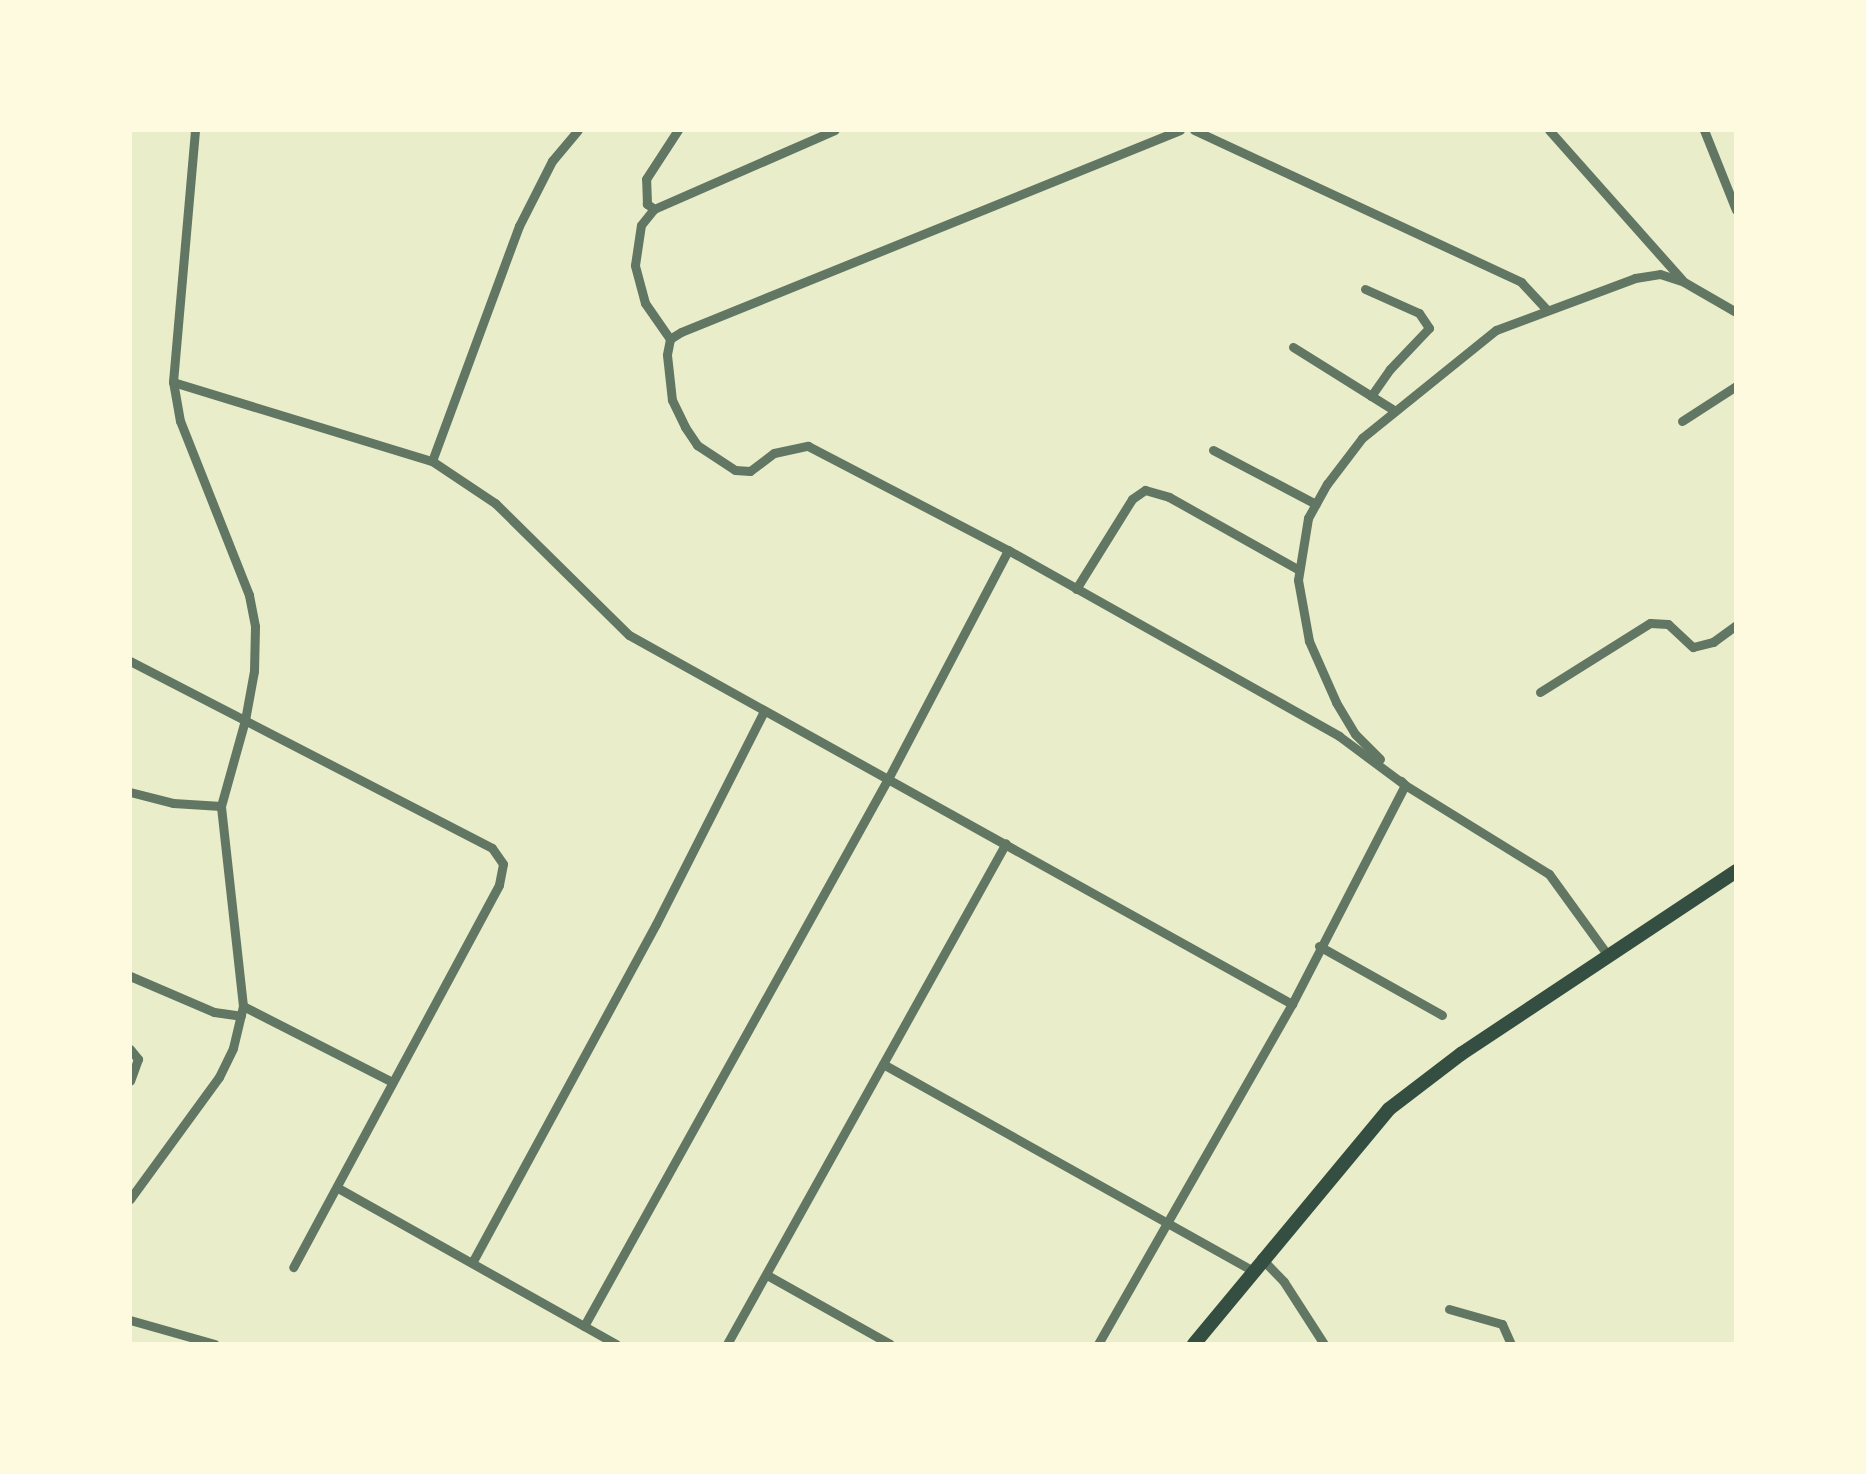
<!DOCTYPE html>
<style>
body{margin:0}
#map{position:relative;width:1866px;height:1474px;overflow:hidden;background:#e9edc9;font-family:Jost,sans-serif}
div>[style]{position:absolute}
.minor>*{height:9px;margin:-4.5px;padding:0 4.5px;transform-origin:4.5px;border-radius:4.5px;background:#617663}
.primary>*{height:14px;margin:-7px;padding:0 7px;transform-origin:7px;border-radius:7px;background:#344e41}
span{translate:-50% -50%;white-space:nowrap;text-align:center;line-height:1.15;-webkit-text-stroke:9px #fefae0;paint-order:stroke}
.frame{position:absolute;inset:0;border:132px solid #fefae0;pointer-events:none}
</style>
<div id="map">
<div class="minor">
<i style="left:1180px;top:130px;width:538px;rotate:157.96deg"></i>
<i style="left:681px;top:332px;width:13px;rotate:148deg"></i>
<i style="left:670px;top:339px;width:16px;rotate:101deg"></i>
<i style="left:667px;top:355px;width:45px;rotate:83.7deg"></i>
<i style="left:672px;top:400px;width:30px;rotate:64deg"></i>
<i style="left:685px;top:427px;width:22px;rotate:56deg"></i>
<i style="left:697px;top:445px;width:45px;rotate:33.3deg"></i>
<i style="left:735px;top:470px;width:15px;rotate:4deg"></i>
<i style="left:750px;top:471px;width:30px;rotate:-37deg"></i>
<i style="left:774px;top:453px;width:35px;rotate:-12deg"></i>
<i style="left:808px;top:446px;width:225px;rotate:27.5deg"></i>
<i style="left:1008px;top:550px;width:380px;rotate:29.3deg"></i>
<i style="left:1339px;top:736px;width:82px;rotate:36.6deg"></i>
<i style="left:1405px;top:785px;width:169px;rotate:31.7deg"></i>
<i style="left:1549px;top:874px;width:99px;rotate:54.1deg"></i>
<i style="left:1194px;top:130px;width:361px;rotate:24.9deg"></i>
<i style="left:1521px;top:282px;width:37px;rotate:47deg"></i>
<i style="left:1549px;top:130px;width:200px;rotate:48.4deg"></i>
<i style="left:1704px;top:130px;width:86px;rotate:68.2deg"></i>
<i style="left:654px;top:209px;width:9px;rotate:-144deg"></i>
<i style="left:647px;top:204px;width:25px;rotate:-92deg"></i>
<i style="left:646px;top:179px;width:59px;rotate:-56.9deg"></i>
<i style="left:1365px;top:289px;width:59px;rotate:24deg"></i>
<i style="left:1419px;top:313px;width:18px;rotate:56deg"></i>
<i style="left:1429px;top:328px;width:57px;rotate:133.6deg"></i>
<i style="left:1390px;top:369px;width:33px;rotate:125deg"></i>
<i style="left:670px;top:339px;width:44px;rotate:-124.8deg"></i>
<i style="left:645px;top:303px;width:39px;rotate:-105deg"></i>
<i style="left:635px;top:265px;width:40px;rotate:-81.5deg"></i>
<i style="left:641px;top:225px;width:21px;rotate:-51deg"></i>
<i style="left:654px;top:209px;width:197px;rotate:-23.6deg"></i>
<i style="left:1293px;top:347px;width:119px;rotate:32deg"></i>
<i style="left:173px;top:382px;width:271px;rotate:17deg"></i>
<i style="left:432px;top:461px;width:76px;rotate:33.7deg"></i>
<i style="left:495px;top:503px;width:188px;rotate:44.6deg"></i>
<i style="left:629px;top:635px;width:759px;rotate:29.1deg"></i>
<i style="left:1682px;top:421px;width:64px;rotate:-32.9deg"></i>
<i style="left:1213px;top:450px;width:116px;rotate:27.7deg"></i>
<i style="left:432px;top:461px;width:251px;rotate:-69.7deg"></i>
<i style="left:519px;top:226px;width:73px;rotate:-63.1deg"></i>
<i style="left:552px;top:161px;width:40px;rotate:-50deg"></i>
<i style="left:1076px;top:589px;width:106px;rotate:-58.1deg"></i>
<i style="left:1132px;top:499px;width:16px;rotate:-35deg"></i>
<i style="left:1145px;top:490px;width:25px;rotate:16deg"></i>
<i style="left:1169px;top:497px;width:149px;rotate:29.3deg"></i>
<i style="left:130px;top:661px;width:407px;rotate:27.3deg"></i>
<i style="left:492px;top:848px;width:19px;rotate:55deg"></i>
<i style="left:503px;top:864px;width:21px;rotate:101deg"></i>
<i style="left:499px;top:885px;width:434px;rotate:118.3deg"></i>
<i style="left:1540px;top:692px;width:130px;rotate:-32.1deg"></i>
<i style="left:1650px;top:623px;width:18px;rotate:3deg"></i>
<i style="left:1668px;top:624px;width:34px;rotate:43deg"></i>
<i style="left:1693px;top:647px;width:21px;rotate:-14deg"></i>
<i style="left:1713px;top:642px;width:29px;rotate:-36deg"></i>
<i style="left:1380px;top:759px;width:35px;rotate:-135deg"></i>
<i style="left:1355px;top:734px;width:37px;rotate:-121deg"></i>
<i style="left:1336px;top:702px;width:67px;rotate:-113.9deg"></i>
<i style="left:1309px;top:641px;width:62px;rotate:-100.2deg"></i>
<i style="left:1298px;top:580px;width:63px;rotate:-80.8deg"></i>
<i style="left:1308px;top:518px;width:39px;rotate:-61deg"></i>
<i style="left:1327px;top:484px;width:58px;rotate:-52.7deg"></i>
<i style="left:1362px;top:438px;width:172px;rotate:-38.9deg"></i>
<i style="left:1496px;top:330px;width:148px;rotate:-20.5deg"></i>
<i style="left:1635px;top:278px;width:25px;rotate:-9deg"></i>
<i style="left:1660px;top:274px;width:25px;rotate:18deg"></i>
<i style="left:1684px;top:282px;width:60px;rotate:30deg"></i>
<i style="left:130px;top:792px;width:44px;rotate:14.3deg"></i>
<i style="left:173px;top:803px;width:48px;rotate:3.6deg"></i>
<i style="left:1319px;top:946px;width:141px;rotate:29.3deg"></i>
<i style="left:130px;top:976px;width:91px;rotate:23.2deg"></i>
<i style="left:214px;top:1012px;width:27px;rotate:8deg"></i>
<i style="left:243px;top:1006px;width:167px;rotate:27deg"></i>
<i style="left:130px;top:1049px;width:13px;rotate:51deg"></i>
<i style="left:138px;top:1059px;width:23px;rotate:110deg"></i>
<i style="left:883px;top:1064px;width:422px;rotate:29.2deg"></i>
<i style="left:338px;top:1188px;width:319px;rotate:29.3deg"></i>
<i style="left:130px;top:1199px;width:151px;rotate:-53.9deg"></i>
<i style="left:219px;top:1077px;width:32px;rotate:-64deg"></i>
<i style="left:233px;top:1048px;width:43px;rotate:-76.6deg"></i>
<i style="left:243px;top:1006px;width:201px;rotate:-96.3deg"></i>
<i style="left:221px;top:806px;width:89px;rotate:-74.4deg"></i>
<i style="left:245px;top:720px;width:50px;rotate:-79.6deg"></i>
<i style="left:254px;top:671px;width:45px;rotate:-88.7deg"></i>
<i style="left:255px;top:626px;width:32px;rotate:-101deg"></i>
<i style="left:249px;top:595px;width:187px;rotate:-111.6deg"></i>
<i style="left:180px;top:421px;width:40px;rotate:-100deg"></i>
<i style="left:173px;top:382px;width:253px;rotate:-85deg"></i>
<i style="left:1261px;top:1258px;width:33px;rotate:46deg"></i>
<i style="left:1284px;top:1282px;width:74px;rotate:57.2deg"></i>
<i style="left:473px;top:1261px;width:383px;rotate:-61.5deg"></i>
<i style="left:656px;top:924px;width:239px;rotate:-63.1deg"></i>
<i style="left:767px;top:1275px;width:141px;rotate:29.3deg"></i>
<i style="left:1449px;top:1309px;width:55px;rotate:15.8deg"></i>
<i style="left:1502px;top:1324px;width:22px;rotate:66deg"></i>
<i style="left:130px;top:1320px;width:88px;rotate:15.8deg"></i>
<i style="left:584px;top:1326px;width:628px;rotate:-60.95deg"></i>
<i style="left:889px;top:777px;width:256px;rotate:-62.3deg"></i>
<i style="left:727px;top:1344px;width:573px;rotate:-60.89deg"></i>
<i style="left:1098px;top:1344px;width:391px;rotate:-60.3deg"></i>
<i style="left:1292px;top:1004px;width:246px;rotate:-62.7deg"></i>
<i style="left:1405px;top:785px;width:6px;rotate:-135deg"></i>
</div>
<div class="primary">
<i style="left:1194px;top:1344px;width:305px;rotate:-50.3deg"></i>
<i style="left:1389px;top:1109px;width:91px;rotate:-37.4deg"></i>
<i style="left:1461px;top:1054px;width:330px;rotate:-33.6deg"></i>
</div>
<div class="frame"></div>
</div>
